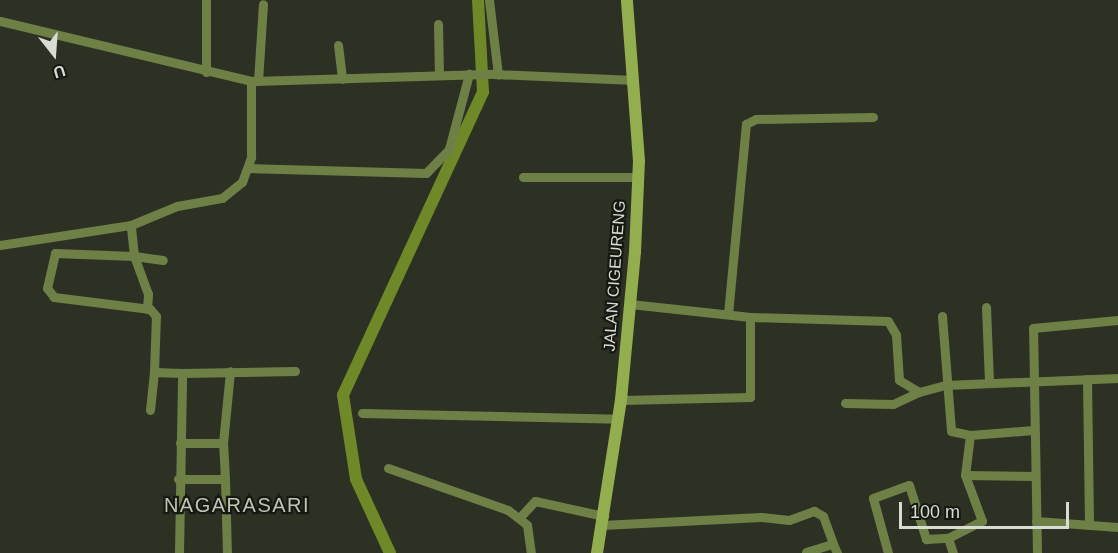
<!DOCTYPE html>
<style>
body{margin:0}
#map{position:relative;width:1118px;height:553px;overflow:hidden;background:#2d3124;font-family:Helvetica,sans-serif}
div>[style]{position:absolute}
.canal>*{height:12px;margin:-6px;padding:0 6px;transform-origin:6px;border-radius:6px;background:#6f8928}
.street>*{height:9px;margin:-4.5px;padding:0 4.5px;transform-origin:4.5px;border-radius:4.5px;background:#6f8047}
.secondary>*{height:12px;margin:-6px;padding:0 6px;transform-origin:6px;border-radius:6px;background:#92ae4f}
span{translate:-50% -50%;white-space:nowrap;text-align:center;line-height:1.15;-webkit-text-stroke:4.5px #161812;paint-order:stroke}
.street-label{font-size:16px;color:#d8dcd3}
.quarter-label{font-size:20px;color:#bec4b3;letter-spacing:1.5px}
.north{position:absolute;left:24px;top:24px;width:60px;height:60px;-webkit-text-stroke:4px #161812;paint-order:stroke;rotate:163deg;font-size:16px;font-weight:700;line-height:24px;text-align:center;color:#d8dcd3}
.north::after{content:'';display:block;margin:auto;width:21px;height:27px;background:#d8dcd3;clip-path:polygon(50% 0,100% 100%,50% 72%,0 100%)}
.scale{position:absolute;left:899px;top:502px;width:170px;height:27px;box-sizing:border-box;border:3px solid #d8dcd3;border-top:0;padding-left:8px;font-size:18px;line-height:21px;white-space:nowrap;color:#d8dcd3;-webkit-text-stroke:4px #161812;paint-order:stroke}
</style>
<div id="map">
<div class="canal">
<i style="left:390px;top:553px;width:81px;rotate:-114.7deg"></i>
<i style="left:356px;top:479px;width:85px;rotate:-98.8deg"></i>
<i style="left:343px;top:395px;width:334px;rotate:-65.2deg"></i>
<i style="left:483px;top:92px;width:92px;rotate:-93.1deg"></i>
</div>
<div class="street">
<i style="left:489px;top:0;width:75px;rotate:83.1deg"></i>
<i style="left:0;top:21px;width:258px;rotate:13.4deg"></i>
<i style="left:251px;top:81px;width:243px;rotate:-1.7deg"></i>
<i style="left:494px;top:74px;width:140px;rotate:2.5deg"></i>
<i style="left:438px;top:24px;width:51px;rotate:88.9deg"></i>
<i style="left:338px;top:45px;width:34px;rotate:83deg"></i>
<i style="left:206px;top:72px;width:72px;rotate:-90deg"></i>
<i style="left:258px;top:81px;width:77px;rotate:-86.3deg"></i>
<i style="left:248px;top:168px;width:178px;rotate:1.6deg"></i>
<i style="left:426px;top:173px;width:33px;rotate:-46deg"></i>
<i style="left:449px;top:149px;width:78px;rotate:-75.1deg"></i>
<i style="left:523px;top:177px;width:115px"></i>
<i style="left:0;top:245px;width:133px;rotate:-8.7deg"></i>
<i style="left:630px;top:304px;width:121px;rotate:6.2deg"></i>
<i style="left:750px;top:317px;width:138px;rotate:1.7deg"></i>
<i style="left:888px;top:321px;width:16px;rotate:60deg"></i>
<i style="left:896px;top:335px;width:45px;rotate:86.2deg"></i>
<i style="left:899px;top:380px;width:23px;rotate:31deg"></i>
<i style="left:919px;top:392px;width:27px;rotate:-15deg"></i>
<i style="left:945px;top:385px;width:173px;rotate:-2.3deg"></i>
<i style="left:986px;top:307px;width:76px;rotate:87.7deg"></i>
<i style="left:147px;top:309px;width:15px;rotate:-86deg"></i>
<i style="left:148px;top:294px;width:40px;rotate:-110.2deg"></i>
<i style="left:134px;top:256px;width:29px;rotate:8deg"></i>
<i style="left:728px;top:314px;width:191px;rotate:-84.6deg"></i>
<i style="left:746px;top:124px;width:11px;rotate:-27deg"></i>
<i style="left:756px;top:119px;width:117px;rotate:-1deg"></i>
<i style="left:942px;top:316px;width:115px;rotate:85.5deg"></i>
<i style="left:951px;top:431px;width:19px;rotate:12deg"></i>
<i style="left:970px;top:435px;width:63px;rotate:-4.5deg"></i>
<i style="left:182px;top:373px;width:113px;rotate:-1deg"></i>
<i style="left:1087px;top:379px;width:146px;rotate:89.2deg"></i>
<i style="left:621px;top:400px;width:129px;rotate:-1.3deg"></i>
<i style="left:750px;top:397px;width:80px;rotate:-90deg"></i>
<i style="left:845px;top:403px;width:48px;rotate:1.2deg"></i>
<i style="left:893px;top:404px;width:29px;rotate:-25deg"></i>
<i style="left:150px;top:410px;width:38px;rotate:-84deg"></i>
<i style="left:362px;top:413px;width:256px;rotate:1.3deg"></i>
<i style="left:970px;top:435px;width:40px;rotate:97.1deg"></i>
<i style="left:965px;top:475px;width:69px;rotate:0.8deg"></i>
<i style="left:180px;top:443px;width:43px"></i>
<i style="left:388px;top:468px;width:127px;rotate:19.3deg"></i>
<i style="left:508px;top:510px;width:24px;rotate:38deg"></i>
<i style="left:527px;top:525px;width:28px;rotate:82deg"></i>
<i style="left:178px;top:479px;width:47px"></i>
<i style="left:225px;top:479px;width:74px;rotate:88.5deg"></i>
<i style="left:225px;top:479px;width:36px;rotate:-93deg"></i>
<i style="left:223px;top:443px;width:72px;rotate:-84.4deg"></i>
<i style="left:520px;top:517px;width:22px;rotate:-47deg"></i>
<i style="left:535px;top:501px;width:71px;rotate:12.3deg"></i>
<i style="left:1036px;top:521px;width:82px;rotate:4.2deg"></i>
<i style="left:602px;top:525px;width:159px;rotate:-2.9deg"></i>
<i style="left:761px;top:517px;width:28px;rotate:6deg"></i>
<i style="left:789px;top:520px;width:27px;rotate:-20deg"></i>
<i style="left:814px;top:511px;width:10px;rotate:29deg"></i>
<i style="left:823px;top:516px;width:30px;rotate:70deg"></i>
<i style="left:948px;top:538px;width:16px;rotate:72deg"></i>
<i style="left:806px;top:552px;width:28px;rotate:-17deg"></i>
<i style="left:833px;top:544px;width:10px;rotate:66deg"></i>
<i style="left:179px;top:553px;width:180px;rotate:-89deg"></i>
<i style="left:182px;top:373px;width:28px;rotate:-178deg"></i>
<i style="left:154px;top:372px;width:56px;rotate:-88deg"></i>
<i style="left:156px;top:316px;width:9px;rotate:-131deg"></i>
<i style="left:150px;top:309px;width:97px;rotate:-172.9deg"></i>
<i style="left:54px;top:297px;width:11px;rotate:-128deg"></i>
<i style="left:47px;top:288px;width:36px;rotate:-77deg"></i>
<i style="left:55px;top:253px;width:79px;rotate:2.2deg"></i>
<i style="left:134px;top:256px;width:31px;rotate:-96deg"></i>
<i style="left:131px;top:225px;width:50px;rotate:-22.4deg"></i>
<i style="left:177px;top:206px;width:46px;rotate:-10.1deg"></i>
<i style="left:222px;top:198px;width:26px;rotate:-39deg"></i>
<i style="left:242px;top:182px;width:27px;rotate:-70deg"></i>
<i style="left:251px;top:157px;width:76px;rotate:-90deg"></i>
<i style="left:888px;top:553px;width:57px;rotate:-105.3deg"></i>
<i style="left:873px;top:498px;width:38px;rotate:-20deg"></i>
<i style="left:909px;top:485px;width:57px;rotate:72.5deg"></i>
<i style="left:926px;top:539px;width:22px;rotate:-3deg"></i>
<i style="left:948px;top:538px;width:38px;rotate:-27deg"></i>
<i style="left:982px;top:521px;width:49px;rotate:-110.3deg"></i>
<i style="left:1037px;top:553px;width:225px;rotate:-91deg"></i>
<i style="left:1033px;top:328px;width:85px;rotate:-5.4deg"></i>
</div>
<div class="secondary">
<i style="left:597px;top:553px;width:155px;rotate:-81.1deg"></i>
<i style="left:621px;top:400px;width:149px;rotate:-84.6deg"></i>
<i style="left:635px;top:252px;width:91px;rotate:-87.5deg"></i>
<i style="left:639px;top:161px;width:161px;rotate:-94.3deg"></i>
</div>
<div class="street-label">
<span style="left:615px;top:276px;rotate:-86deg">JALAN CIGEURENG</span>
</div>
<div class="quarter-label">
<span style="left:237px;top:505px">NAGARASARI</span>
</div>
<div class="north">U</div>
<div class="scale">100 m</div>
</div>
